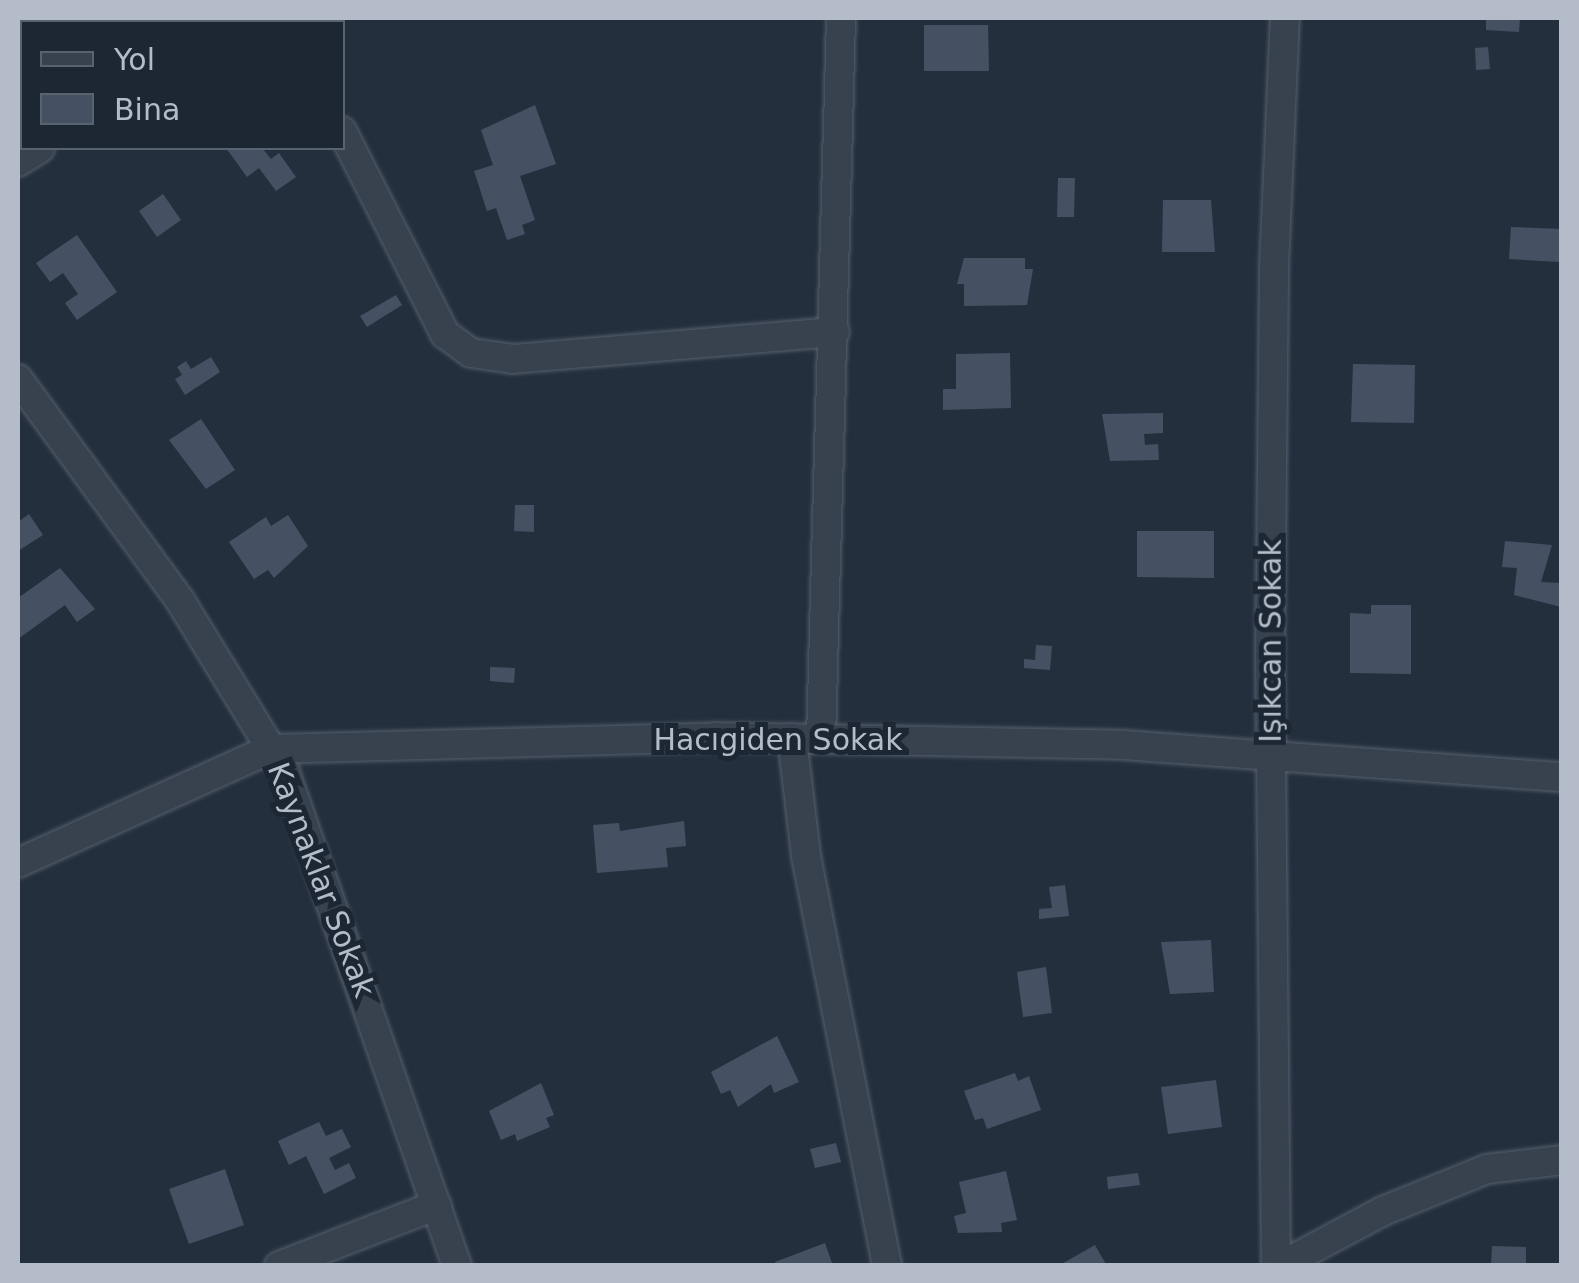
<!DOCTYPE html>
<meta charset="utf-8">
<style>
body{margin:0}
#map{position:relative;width:1579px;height:1283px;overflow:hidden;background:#242f3e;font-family:"DejaVu Sans",sans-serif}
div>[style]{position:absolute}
.building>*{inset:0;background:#455162}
.roads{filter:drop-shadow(0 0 2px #565f6c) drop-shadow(0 0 2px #565f6c)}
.minor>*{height:28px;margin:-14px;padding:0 14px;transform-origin:14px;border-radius:14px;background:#38414e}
span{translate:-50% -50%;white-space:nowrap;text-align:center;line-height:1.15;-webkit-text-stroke:10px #1d2633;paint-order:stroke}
.street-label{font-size:30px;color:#b4bcc9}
.frame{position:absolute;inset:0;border:20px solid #b4bcc9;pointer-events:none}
.legend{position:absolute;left:20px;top:20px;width:325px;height:130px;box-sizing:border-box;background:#1d2633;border:2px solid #59626f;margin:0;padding:12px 18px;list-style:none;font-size:30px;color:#b4bcc9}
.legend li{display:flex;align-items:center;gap:20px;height:50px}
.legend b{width:50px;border:2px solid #59626f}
</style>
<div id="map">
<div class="building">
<i style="clip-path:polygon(1486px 18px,1520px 18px,1519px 32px,1486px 30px)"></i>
<i style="clip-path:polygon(924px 25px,988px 25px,989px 71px,924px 71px)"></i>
<i style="clip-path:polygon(1488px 47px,1490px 69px,1476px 70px,1475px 48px)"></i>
<i style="clip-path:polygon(535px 105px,556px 164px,520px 176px,535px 220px,522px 225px,525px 234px,507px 240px,496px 208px,487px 211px,474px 171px,493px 165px,481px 130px)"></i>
<i style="clip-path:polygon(226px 148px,262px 148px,271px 159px,279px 153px,296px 177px,276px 191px,259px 168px,247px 177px)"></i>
<i style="clip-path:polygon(1058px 178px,1075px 178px,1074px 217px,1057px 217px)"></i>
<i style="clip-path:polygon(163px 194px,181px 220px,157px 237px,139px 211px)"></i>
<i style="clip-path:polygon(1163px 200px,1211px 200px,1215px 252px,1162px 252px)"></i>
<i style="clip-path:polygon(1511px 227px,1561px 229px,1559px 262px,1509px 259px)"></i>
<i style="clip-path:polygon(77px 235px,117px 292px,77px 320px,65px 303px,78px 294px,63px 273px,50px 282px,36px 263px)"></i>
<i style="clip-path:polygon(964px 258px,1025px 258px,1025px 269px,1033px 269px,1027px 305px,964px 306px,964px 284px,957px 284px)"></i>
<i style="clip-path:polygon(396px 295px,402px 305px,367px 327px,360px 316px)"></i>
<i style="clip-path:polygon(1010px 353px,1011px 408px,943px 410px,943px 389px,956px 389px,956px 354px)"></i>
<i style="clip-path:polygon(211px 357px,220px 372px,185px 395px,175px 379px,182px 375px,177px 367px,186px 361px,191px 369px)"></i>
<i style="clip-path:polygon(1353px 364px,1415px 365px,1414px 423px,1351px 422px)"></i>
<i style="clip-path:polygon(1163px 413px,1163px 433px,1144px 434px,1145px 445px,1158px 444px,1159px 460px,1110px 461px,1102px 414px)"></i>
<i style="clip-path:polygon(201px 419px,235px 470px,206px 489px,169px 440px)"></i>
<i style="clip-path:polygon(515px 505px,534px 505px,534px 532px,514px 531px)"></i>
<i style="clip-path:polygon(29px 514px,43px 535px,18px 551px,18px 522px)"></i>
<i style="clip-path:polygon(288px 515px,308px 546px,274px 578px,268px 570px,254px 579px,229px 542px,266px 517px,271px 526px)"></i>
<i style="clip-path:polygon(1137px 531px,1214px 531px,1214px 578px,1137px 577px)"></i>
<i style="clip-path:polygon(1505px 541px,1552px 545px,1541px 582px,1562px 583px,1561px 607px,1514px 595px,1517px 568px,1502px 567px)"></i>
<i style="clip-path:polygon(60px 568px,95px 609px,77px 622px,65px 605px,18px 639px,18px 598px)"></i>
<i style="clip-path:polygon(1371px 605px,1411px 605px,1411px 674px,1350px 673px,1350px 613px,1371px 614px)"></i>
<i style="clip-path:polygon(1036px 645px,1052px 646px,1050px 670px,1024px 668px,1024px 659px,1035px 660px)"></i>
<i style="clip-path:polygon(490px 667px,515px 668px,514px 683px,490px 681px)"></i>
<i style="clip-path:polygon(684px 821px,686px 846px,666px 848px,668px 867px,597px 873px,593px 825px,619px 823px,620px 831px)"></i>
<i style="clip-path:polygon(1065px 885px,1069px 916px,1039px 919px,1039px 909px,1052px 908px,1049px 887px)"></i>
<i style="clip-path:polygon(1211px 940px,1214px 992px,1170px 994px,1161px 942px)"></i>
<i style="clip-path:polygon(1046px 967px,1052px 1013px,1023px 1017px,1017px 972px)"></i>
<i style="clip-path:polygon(777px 1036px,799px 1082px,774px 1093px,771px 1084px,738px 1107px,730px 1090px,721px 1094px,711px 1072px)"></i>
<i style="clip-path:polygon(1015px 1073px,1018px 1081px,1029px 1076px,1041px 1110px,987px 1129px,983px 1118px,975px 1120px,964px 1091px)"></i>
<i style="clip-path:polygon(1216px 1080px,1222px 1127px,1168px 1134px,1161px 1087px)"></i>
<i style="clip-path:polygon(541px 1083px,554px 1115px,546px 1118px,550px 1127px,517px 1141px,515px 1134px,501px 1140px,489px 1111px)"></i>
<i style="clip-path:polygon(319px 1122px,326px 1136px,342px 1129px,351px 1147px,329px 1158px,335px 1170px,349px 1163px,356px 1178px,324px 1194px,306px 1156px,289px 1165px,278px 1141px)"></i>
<i style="clip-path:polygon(836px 1143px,841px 1162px,815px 1168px,810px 1149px)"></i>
<i style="clip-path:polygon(225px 1169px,244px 1225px,189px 1244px,169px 1189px)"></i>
<i style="clip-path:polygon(1006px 1171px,1017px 1220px,1001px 1223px,1002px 1232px,958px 1233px,954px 1216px,966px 1213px,959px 1182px)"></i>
<i style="clip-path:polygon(1138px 1173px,1140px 1185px,1108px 1189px,1107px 1177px)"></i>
<i style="clip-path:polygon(825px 1243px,833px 1266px,776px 1266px,775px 1262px)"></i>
<i style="clip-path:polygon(1095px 1245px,1107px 1266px,1058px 1266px)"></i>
<i style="clip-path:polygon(1492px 1246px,1526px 1247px,1526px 1266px,1491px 1266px)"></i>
</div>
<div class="roads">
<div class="minor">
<i style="left:251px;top:22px;width:10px;rotate:-24deg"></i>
<i style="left:342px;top:131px;width:228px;rotate:63.1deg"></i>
<i style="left:445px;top:334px;width:32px;rotate:36deg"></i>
<i style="left:471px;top:353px;width:42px;rotate:8.1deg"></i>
<i style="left:513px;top:359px;width:323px;rotate:-4.8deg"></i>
<i style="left:18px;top:162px;width:26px;rotate:-32deg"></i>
<i style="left:18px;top:379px;width:276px;rotate:53.8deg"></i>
<i style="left:181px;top:602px;width:199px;rotate:58.5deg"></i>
<i style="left:285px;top:772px;width:523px;rotate:70.8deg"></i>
<i style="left:792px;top:738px;width:119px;rotate:83.2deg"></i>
<i style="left:806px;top:856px;width:418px;rotate:78.8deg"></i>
<i style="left:821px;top:739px;width:721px;rotate:-88.41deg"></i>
<i style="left:18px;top:863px;width:277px;rotate:-24.3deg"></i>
<i style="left:271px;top:749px;width:444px;rotate:-1.5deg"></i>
<i style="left:715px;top:737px;width:409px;rotate:1.1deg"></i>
<i style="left:1124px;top:745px;width:439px;rotate:4.2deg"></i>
<i style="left:279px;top:1266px;width:169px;rotate:-21.1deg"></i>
<i style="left:1276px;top:1266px;width:609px;rotate:-90.56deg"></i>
<i style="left:1270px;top:657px;width:390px;rotate:-89.4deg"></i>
<i style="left:1274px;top:267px;width:249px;rotate:-87.5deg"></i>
<i style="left:1280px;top:1266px;width:117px;rotate:-28.1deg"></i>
<i style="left:1383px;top:1211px;width:112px;rotate:-22deg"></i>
<i style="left:1487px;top:1169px;width:76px;rotate:-6.8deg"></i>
</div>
</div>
<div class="street-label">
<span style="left:1271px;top:641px;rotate:-90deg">Işıkcan Sokak</span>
<span style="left:778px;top:740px">Hacıgiden Sokak</span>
<span style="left:321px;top:880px;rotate:69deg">Kaynaklar Sokak</span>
</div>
<div class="frame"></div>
<ul class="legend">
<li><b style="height:12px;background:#38414e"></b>Yol</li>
<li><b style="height:28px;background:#455162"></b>Bina</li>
</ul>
</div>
